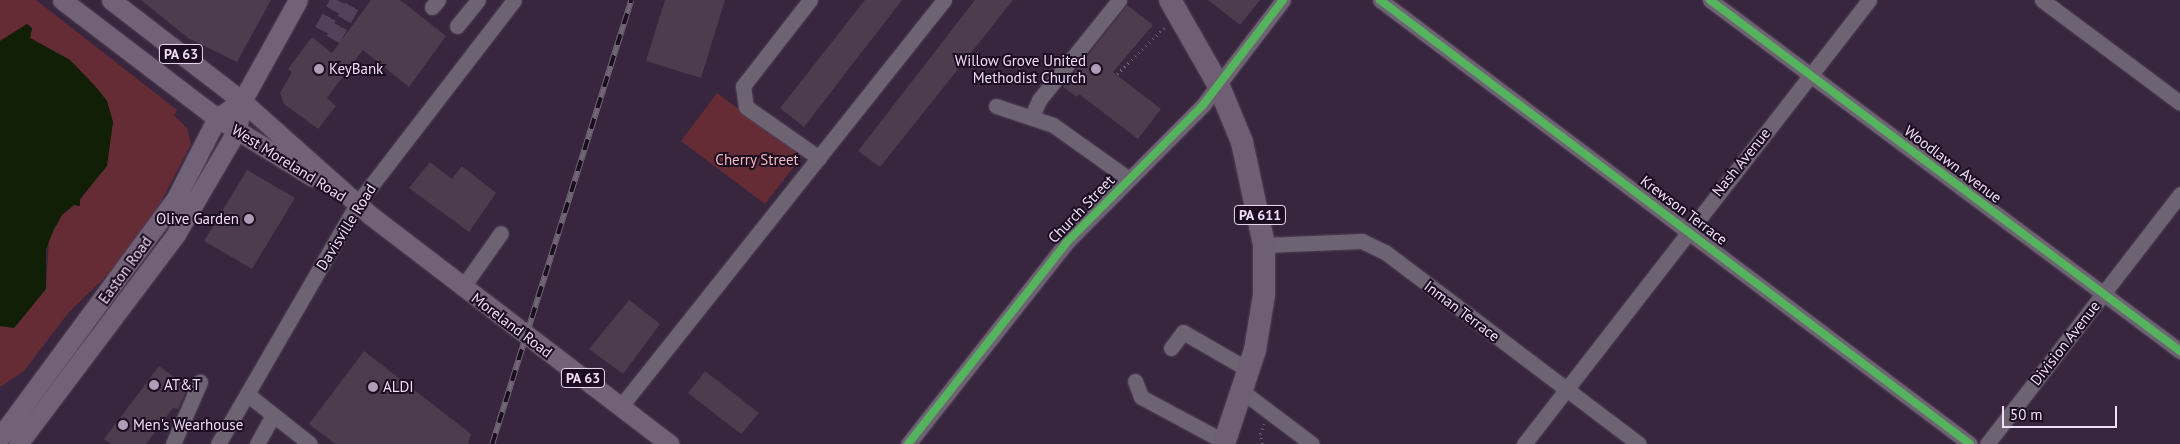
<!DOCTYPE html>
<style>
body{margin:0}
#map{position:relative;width:2180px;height:444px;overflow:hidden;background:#37263e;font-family:"PT Sans",sans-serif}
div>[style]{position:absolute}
.green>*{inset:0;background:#652c36}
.water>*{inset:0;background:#101f06}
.building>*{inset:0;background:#4c3c4e}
.minor-tunnel>*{height:15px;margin-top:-7.5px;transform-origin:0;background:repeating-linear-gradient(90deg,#53415a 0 15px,transparent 0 23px)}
.path>*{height:2.5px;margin-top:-1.25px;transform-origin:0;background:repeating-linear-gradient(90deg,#6e6273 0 1px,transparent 0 5px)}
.roads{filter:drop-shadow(0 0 1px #504156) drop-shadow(0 0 1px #504156)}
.minor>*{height:15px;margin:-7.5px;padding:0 7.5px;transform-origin:7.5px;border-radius:7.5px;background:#6d6373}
.major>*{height:19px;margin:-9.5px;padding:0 9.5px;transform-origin:9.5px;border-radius:9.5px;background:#726277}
.highway>*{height:22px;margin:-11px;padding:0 11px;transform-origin:11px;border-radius:11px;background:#6e5f74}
.rail>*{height:5.5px;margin-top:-2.75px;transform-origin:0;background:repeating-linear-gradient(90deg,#1b0e21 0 11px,#706675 0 22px);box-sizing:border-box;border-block:1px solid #706675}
.cycleway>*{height:8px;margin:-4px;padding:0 4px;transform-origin:4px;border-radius:4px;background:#56b35d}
.dots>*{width:14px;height:14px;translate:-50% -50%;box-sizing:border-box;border:2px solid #1b0e21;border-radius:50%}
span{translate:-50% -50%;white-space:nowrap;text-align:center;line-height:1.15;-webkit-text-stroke:4px #1b0e21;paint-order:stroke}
.shield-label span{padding:1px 4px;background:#1b0e21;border:1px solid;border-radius:4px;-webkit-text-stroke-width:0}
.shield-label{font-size:14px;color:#f0ddf9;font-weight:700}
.poi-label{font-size:15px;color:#f0ddf9}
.right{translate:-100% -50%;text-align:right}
.left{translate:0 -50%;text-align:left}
.park-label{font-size:15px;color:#f7bbbe}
.street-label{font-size:15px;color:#f0ddf9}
.scale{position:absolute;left:2002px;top:406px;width:115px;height:22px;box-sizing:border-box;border:2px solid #f0ddf9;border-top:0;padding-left:6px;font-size:15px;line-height:18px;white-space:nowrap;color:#f0ddf9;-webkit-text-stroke:4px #1b0e21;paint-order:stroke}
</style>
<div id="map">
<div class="green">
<i style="clip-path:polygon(0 0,36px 0,177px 110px,174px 115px,187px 128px,191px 144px,159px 206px,115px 268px,69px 312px,24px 371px,0 387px,0 326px,15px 327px,46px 289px,49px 239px,62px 215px,74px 205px,80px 206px,80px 200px,106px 166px,113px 122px,107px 101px,95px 86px,70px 60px,30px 38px,32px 28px,27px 24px,0 41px)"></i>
<i style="clip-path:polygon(717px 93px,802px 156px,765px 204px,681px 141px)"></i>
</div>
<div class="water">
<i style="clip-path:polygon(27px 24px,32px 28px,30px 38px,70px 60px,95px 86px,107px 101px,113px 122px,107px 166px,80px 199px,80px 206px,74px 205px,62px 215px,54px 229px,46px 249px,46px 289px,14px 328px,0 326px,0 41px)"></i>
</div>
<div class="building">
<i style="clip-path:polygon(141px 0,271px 0,237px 62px,188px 38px)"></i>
<i style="clip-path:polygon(371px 0,400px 0,446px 36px,409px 87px,363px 50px,327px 98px,336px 106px,318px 129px,284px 104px,280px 93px,292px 72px,288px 69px,312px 37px,332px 53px)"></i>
<i style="clip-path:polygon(665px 0,725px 0,701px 78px,646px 61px)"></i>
<i style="clip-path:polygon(865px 0,902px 0,804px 127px,780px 108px)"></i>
<i style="clip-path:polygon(975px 0,1013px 0,880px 167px,858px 151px)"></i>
<i style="clip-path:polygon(1208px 0,1260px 0,1240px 25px)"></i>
<i style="clip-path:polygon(1127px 5px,1153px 25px,1113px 72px,1161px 109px,1138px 139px,1079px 94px,1077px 97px,1063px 87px)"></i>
<i style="clip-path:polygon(430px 162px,452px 179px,462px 166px,496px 193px,469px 232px,409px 188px)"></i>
<i style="clip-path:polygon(247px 170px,295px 198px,252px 269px,204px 241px)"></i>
<i style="clip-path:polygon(629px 300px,660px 324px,623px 374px,589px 349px)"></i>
<i style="clip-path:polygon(364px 351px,471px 434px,468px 444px,335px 444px,309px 424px)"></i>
<i style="clip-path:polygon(159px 366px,188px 387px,178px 409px,173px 408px,146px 444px,111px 444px,104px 439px)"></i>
<i style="clip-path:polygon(705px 371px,759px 413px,741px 434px,688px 393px)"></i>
</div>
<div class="minor-tunnel">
<i style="left:322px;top:30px;width:34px;rotate:-62deg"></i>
<i style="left:333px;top:39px;width:45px;rotate:-60.6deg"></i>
</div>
<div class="path">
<i style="left:1117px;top:74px;width:66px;rotate:-44.4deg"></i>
<i style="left:1262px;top:444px;width:10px;rotate:-101deg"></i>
<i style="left:1260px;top:434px;width:11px;rotate:-68deg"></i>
</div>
<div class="roads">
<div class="minor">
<i style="left:810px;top:0;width:109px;rotate:127.9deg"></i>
<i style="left:743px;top:86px;width:21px;rotate:82deg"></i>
<i style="left:746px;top:107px;width:89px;rotate:34.9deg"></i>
<i style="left:1380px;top:0;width:738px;rotate:36.96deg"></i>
<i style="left:1710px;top:0;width:587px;rotate:36.75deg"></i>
<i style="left:2042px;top:0;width:172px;rotate:36.7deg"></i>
<i style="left:432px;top:7px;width:9px;rotate:-49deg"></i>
<i style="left:457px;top:26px;width:33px;rotate:-51deg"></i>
<i style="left:996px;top:106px;width:60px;rotate:18.4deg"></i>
<i style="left:1053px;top:125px;width:93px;rotate:35.4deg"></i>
<i style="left:1032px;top:116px;width:17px;rotate:-66deg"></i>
<i style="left:1039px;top:100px;width:128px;rotate:-51.3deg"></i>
<i style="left:1264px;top:245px;width:98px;rotate:-2.3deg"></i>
<i style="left:1362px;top:241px;width:25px;rotate:26deg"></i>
<i style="left:1385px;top:252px;width:318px;rotate:37.1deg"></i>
<i style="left:462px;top:288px;width:67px;rotate:-54.7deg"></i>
<i style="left:1171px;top:348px;width:20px;rotate:-53deg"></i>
<i style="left:1183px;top:332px;width:76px;rotate:29.9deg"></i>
<i style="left:1135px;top:381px;width:17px;rotate:69deg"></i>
<i style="left:1141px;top:397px;width:95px;rotate:28.2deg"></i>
<i style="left:1243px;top:392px;width:86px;rotate:37deg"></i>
<i style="left:247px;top:394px;width:80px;rotate:38.4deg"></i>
<i style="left:621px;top:406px;width:519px;rotate:-51.5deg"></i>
<i style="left:173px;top:444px;width:68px;rotate:-66.5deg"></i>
<i style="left:218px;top:444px;width:277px;rotate:-59.9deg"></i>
<i style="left:357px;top:204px;width:257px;rotate:-52.4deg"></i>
<i style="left:257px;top:444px;width:33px;rotate:-61deg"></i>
<i style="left:908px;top:444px;width:256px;rotate:-51.8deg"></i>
<i style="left:1066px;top:243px;width:194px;rotate:-45.2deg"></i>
<i style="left:1203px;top:105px;width:132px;rotate:-52.7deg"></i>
<i style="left:1524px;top:444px;width:562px;rotate:-52.15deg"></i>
<i style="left:1987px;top:444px;width:316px;rotate:-52.3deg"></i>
</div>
<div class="major">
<i style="left:62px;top:0;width:195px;rotate:37.3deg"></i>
<i style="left:217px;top:118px;width:113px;rotate:31.6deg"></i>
<i style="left:111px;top:0;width:165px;rotate:37.6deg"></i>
<i style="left:242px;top:101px;width:171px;rotate:41.7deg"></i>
<i style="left:370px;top:215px;width:377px;rotate:37.4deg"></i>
<i style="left:0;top:437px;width:297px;rotate:-53.6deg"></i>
<i style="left:176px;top:198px;width:90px;rotate:-62.9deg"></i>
<i style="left:217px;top:118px;width:30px;rotate:-34deg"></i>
<i style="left:18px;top:444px;width:263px;rotate:-53deg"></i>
<i style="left:176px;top:234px;width:121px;rotate:-59.6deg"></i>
<i style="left:237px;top:130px;width:29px;rotate:-80deg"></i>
<i style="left:242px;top:101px;width:115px;rotate:-61deg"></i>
</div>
<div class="highway">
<i style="left:1170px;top:0;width:97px;rotate:60.3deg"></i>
<i style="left:1218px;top:84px;width:63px;rotate:67.5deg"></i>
<i style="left:1242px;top:142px;width:105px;rotate:77.9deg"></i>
<i style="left:1264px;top:245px;width:50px;rotate:90deg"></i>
<i style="left:1264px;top:295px;width:56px;rotate:99.3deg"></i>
<i style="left:1255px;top:350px;width:99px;rotate:108.3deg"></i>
</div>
</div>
<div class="rail">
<i style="left:492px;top:444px;width:465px;rotate:-72.6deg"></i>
</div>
<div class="cycleway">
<i style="left:1380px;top:0;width:738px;rotate:36.96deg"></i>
<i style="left:1710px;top:0;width:587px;rotate:36.75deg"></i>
<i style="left:908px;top:444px;width:256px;rotate:-51.8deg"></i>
<i style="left:1066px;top:243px;width:194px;rotate:-45.2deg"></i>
<i style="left:1203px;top:105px;width:132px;rotate:-52.7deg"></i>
</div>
<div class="dots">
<i style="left:319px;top:69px;background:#af9db8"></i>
<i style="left:1096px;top:69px;background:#af9db8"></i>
<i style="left:249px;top:219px;background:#af9db8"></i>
<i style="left:154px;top:385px;background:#af9db8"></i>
<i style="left:373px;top:387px;background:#af9db8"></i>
<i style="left:123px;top:425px;background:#af9db8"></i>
</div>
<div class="shield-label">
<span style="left:181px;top:54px">PA 63</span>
<span style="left:1260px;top:215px">PA 611</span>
<span style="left:583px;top:378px">PA 63</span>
</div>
<div class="poi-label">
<span class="right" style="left:1086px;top:69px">Willow Grove United<br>Methodist Church</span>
<span class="left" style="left:329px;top:69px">KeyBank</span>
<span class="right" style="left:239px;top:219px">Olive Garden</span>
<span class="left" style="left:164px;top:385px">AT&amp;T</span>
<span class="left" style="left:383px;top:387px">ALDI</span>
<span class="left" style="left:133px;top:425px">Men's Wearhouse</span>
</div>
<div class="park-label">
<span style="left:757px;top:160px">Cherry Street</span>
</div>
<div class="street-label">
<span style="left:1741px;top:162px;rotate:-51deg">Nash Avenue</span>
<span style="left:289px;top:163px;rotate:32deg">West Moreland Road</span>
<span style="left:1953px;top:164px;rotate:37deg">Woodlawn Avenue</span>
<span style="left:1081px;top:209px;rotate:-46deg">Church Street</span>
<span style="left:1684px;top:210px;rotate:37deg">Krewson Terrace</span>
<span style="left:346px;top:227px;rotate:-58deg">Davisville Road</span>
<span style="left:125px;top:270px;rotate:-54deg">Easton Road</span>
<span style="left:1462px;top:311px;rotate:37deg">Inman Terrace</span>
<span style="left:512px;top:325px;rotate:37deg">Moreland Road</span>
<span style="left:2065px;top:343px;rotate:-52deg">Division Avenue</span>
</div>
<div class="scale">50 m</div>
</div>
